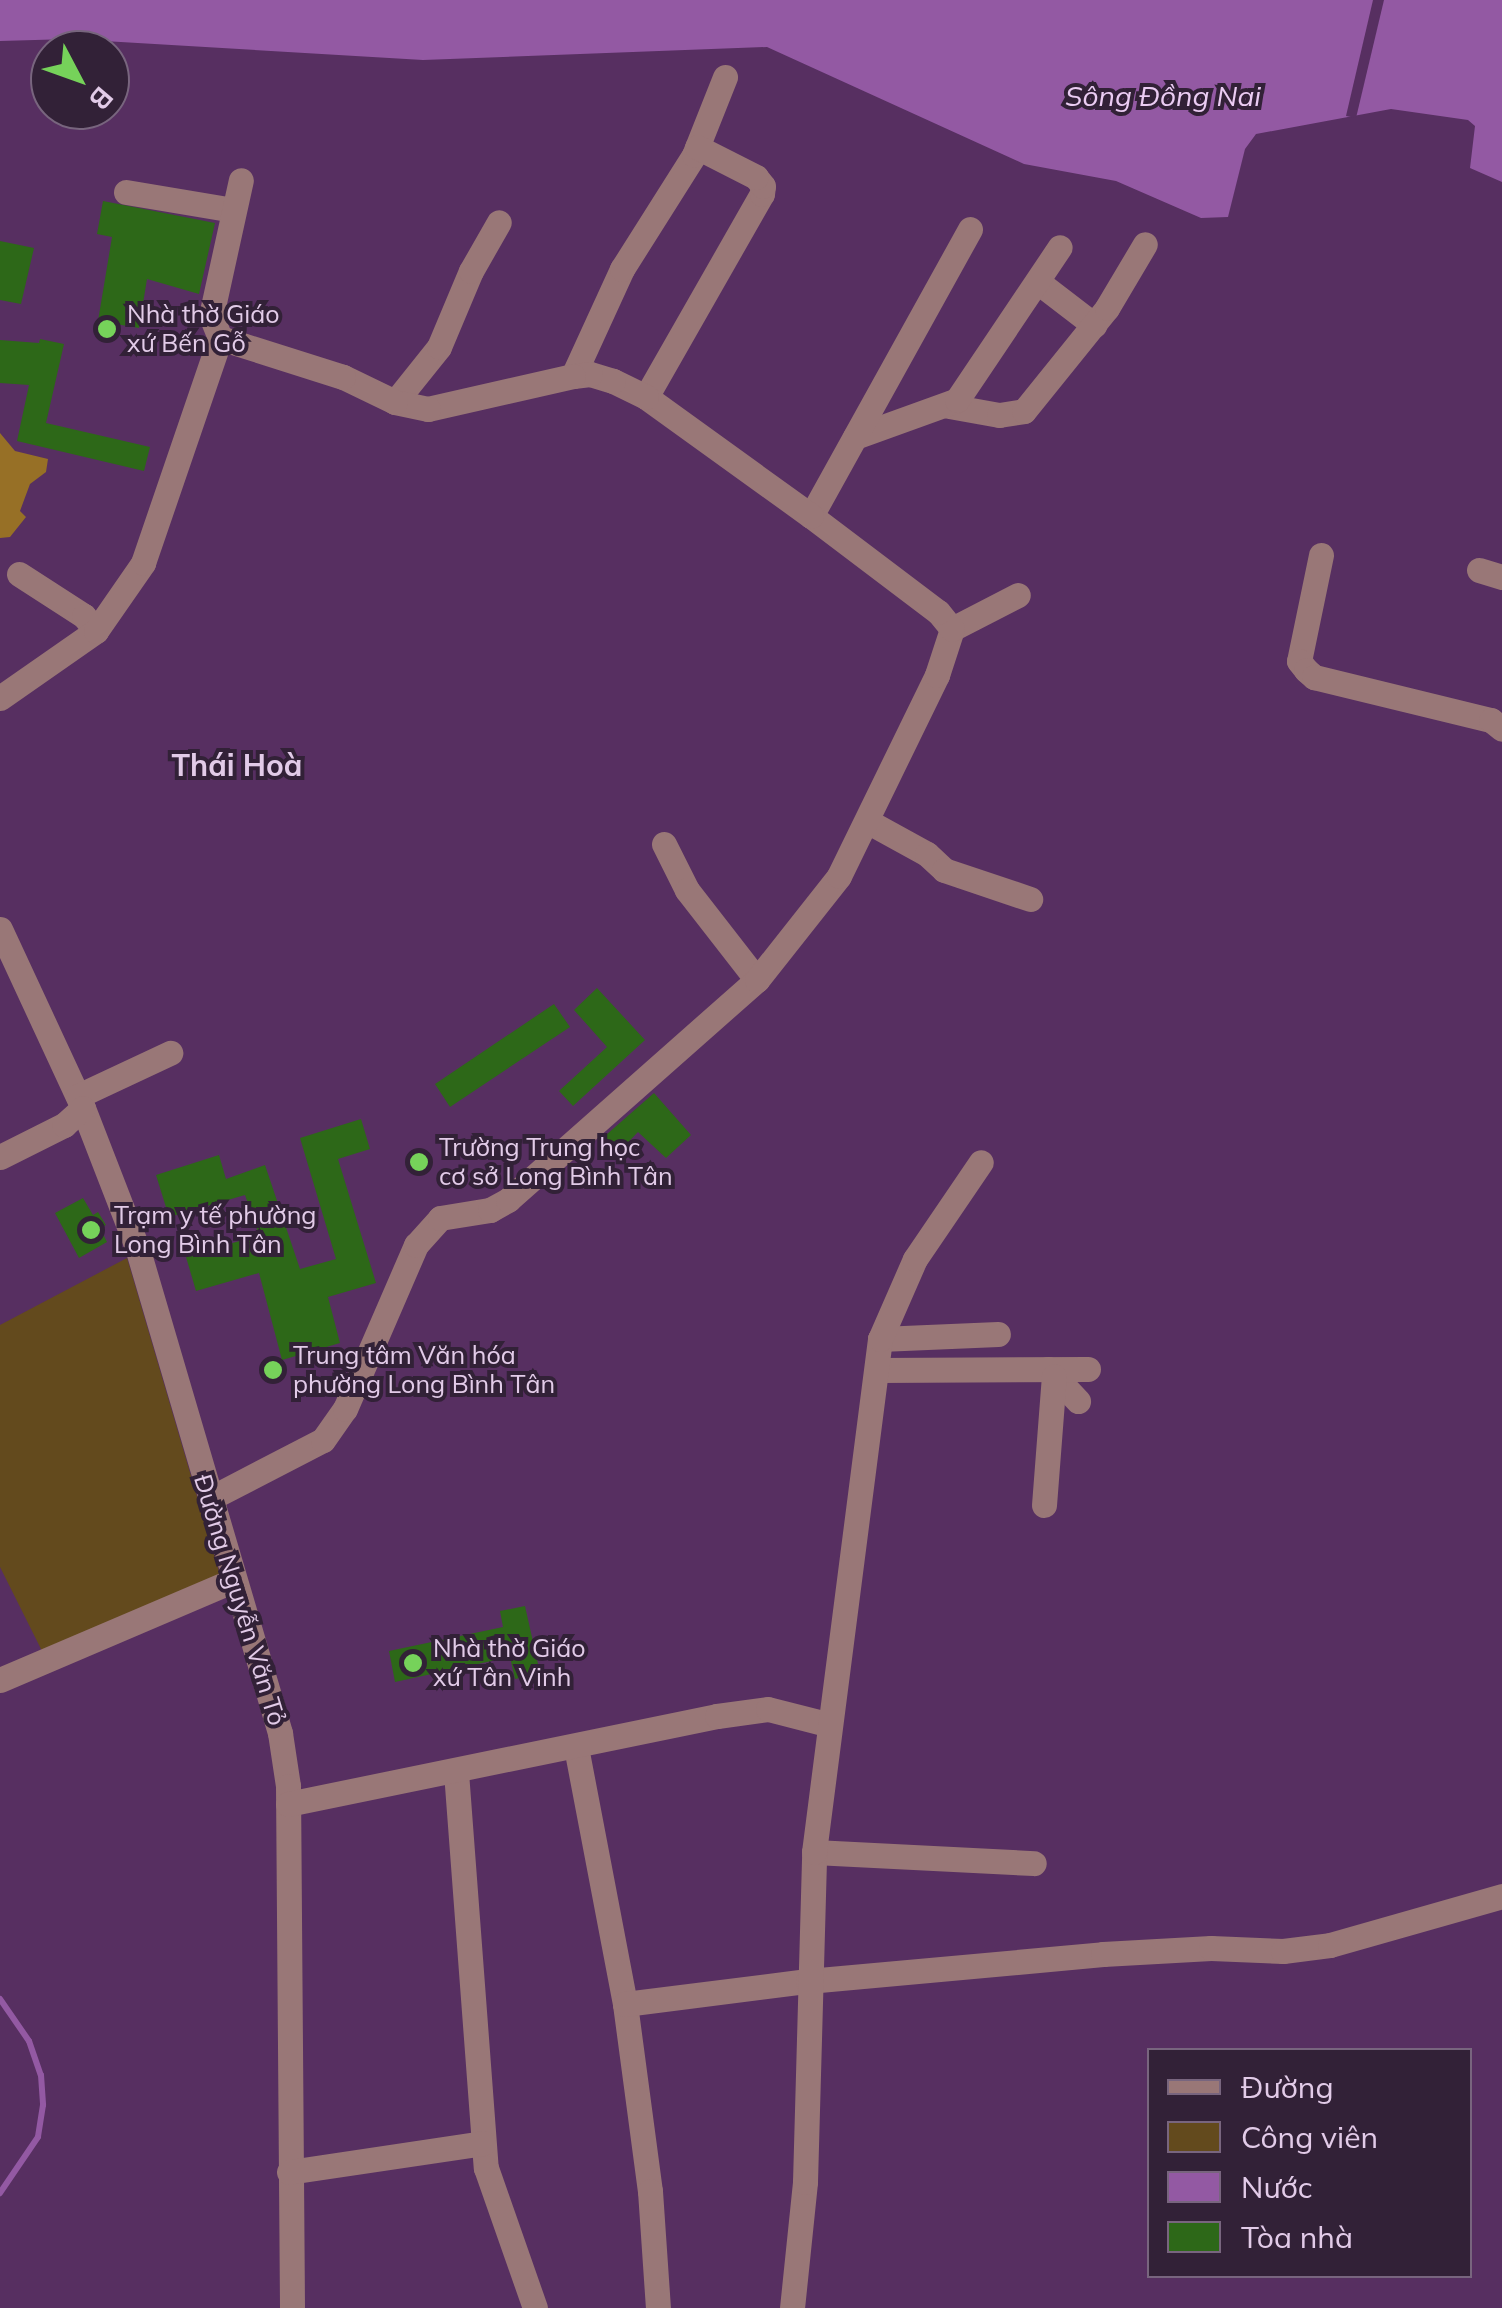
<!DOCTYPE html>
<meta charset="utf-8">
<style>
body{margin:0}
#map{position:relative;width:1502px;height:2308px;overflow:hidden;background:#572f61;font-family:Mulish,sans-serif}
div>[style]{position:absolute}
.green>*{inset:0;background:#634a1d}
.forest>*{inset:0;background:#977026}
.water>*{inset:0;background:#9359a3}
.pier>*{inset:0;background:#572f61}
.stream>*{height:6px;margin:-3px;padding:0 3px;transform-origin:3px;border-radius:3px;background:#9359a3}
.building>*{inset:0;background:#2d6818}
.minor>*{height:25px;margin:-12.5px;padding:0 12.5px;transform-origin:12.5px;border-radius:12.5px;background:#977}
.dots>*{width:28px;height:28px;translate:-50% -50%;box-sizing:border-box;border:5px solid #322137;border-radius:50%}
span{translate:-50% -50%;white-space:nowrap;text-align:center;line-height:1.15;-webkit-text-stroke:8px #322137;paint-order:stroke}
.poi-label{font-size:25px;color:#e2cbe8}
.left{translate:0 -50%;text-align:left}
.street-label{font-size:25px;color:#e2cbe8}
.water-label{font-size:28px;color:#ebccf3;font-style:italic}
.quarter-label{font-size:30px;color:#e2cbe8;font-weight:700}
.legend{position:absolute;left:1147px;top:2048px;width:325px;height:230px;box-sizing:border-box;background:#322137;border:2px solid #78657e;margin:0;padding:12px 18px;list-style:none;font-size:30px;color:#e2cbe8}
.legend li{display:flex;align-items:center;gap:20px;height:50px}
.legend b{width:50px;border:2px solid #78657e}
.north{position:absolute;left:30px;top:30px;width:100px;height:100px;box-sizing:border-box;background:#322137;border:2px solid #78657e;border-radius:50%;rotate:131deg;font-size:28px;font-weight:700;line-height:40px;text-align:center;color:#e2cbe8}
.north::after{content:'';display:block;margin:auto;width:35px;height:45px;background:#76d25a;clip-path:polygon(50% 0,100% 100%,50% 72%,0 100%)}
</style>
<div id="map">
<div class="green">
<i style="clip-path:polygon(127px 1258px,221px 1578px,44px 1655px,0 1567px,0 1325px)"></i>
</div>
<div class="forest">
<i style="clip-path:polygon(0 433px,15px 451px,48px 459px,46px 472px,30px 484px,20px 511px,26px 517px,10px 537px,0 538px)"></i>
</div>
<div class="water">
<i style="clip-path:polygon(0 0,1502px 0,1502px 182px,1470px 168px,1475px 126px,1468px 120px,1391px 109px,1256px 134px,1245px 149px,1228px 217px,1201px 218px,1116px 181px,1024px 164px,767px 47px,423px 60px,70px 39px,0 41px)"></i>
</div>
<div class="pier">
<i style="clip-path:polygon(1373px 0,1384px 0,1356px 118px,1346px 116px)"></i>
</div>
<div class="stream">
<i style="left:0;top:1999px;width:51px;rotate:55.4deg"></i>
<i style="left:29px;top:2041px;width:36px;rotate:71deg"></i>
<i style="left:41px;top:2075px;width:30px;rotate:86deg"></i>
<i style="left:43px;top:2105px;width:32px;rotate:99deg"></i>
<i style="left:38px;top:2137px;width:68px;rotate:124.2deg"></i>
</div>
<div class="building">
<i style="clip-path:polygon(103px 201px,215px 223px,199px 294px,147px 279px,139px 328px,98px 321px,112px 237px,97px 234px)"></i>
<i style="clip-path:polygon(0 241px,34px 248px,21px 304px,0 300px)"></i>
<i style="clip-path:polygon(40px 339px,64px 344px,46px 423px,150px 447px,144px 471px,17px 441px,29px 385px,0 383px,0 340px,39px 343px)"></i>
<i style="clip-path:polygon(597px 988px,645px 1040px,573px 1106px,559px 1091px,607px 1047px,574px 1010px)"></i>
<i style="clip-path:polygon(554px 1004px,570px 1027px,450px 1107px,435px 1084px)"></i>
<i style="clip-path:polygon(654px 1093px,691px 1135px,666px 1158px,638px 1132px,614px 1157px,598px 1142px)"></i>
<i style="clip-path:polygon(361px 1119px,370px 1149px,338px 1159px,376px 1283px,328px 1297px,340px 1343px,282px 1360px,259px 1273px,196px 1291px,186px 1257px,259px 1235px,245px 1195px,169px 1217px,156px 1175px,219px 1155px,226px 1179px,265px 1165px,300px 1269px,336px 1259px,300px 1138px)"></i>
<i style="clip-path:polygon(83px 1198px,93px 1215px,98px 1212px,106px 1225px,100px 1228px,107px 1242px,79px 1258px,55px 1213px)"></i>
<i style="clip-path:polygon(525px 1606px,540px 1673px,515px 1679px,510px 1657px,395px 1682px,389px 1651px,503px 1627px,500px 1611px)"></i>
</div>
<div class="minor">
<i style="left:126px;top:192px;width:109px;rotate:9.5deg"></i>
<i style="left:1038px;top:282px;width:71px;rotate:37.5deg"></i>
<i style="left:573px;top:376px;width:118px;rotate:-65.4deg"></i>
<i style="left:622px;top:269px;width:135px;rotate:-57.7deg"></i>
<i style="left:694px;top:155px;width:84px;rotate:-68.3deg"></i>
<i style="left:646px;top:397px;width:234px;rotate:-60.3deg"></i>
<i style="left:762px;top:194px;width:8px;rotate:-83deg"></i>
<i style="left:763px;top:186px;width:11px;rotate:-128deg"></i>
<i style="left:756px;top:177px;width:66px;rotate:-153deg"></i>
<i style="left:395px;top:402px;width:70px;rotate:-51.3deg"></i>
<i style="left:439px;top:347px;width:82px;rotate:-67.2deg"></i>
<i style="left:471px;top:271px;width:56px;rotate:-60.3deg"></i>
<i style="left:949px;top:406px;width:51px;rotate:10.2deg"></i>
<i style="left:999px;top:415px;width:25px;rotate:-9deg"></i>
<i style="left:1024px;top:411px;width:132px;rotate:-51.1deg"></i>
<i style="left:1107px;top:308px;width:74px;rotate:-59.3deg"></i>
<i style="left:855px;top:437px;width:109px;rotate:-19.9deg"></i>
<i style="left:957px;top:400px;width:184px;rotate:-56.1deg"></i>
<i style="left:811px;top:516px;width:328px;rotate:-61deg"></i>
<i style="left:1321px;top:555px;width:108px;rotate:101.7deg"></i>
<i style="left:1299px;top:661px;width:11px;rotate:52deg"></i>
<i style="left:1306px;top:670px;width:11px;rotate:41deg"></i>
<i style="left:1314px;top:677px;width:182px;rotate:13.7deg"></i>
<i style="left:1491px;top:720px;width:14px;rotate:39deg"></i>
<i style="left:1479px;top:570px;width:24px;rotate:17deg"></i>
<i style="left:19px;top:574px;width:77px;rotate:32.9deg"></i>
<i style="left:84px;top:616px;width:19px;rotate:51deg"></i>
<i style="left:952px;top:629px;width:74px;rotate:-27.3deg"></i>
<i style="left:0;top:698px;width:117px;rotate:-34.9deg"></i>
<i style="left:96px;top:631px;width:83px;rotate:-55.3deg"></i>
<i style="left:143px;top:563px;width:238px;rotate:-71.1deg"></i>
<i style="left:220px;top:338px;width:24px;rotate:-112deg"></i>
<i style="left:211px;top:316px;width:139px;rotate:-77.6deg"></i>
<i style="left:867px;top:821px;width:68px;rotate:28.8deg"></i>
<i style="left:927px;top:854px;width:23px;rotate:43deg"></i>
<i style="left:944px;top:870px;width:91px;rotate:18.6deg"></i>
<i style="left:664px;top:844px;width:51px;rotate:63.4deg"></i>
<i style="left:687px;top:890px;width:114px;rotate:52.1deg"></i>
<i style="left:0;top:929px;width:197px;rotate:65.1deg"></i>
<i style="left:83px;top:1108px;width:149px;rotate:68.8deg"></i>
<i style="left:137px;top:1247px;width:507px;rotate:73.6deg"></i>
<i style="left:280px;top:1733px;width:54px;rotate:81.4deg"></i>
<i style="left:288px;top:1786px;width:522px;rotate:89.56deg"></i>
<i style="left:78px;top:1096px;width:102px;rotate:-25.1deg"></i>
<i style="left:0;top:1157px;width:72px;rotate:-26.6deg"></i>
<i style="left:64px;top:1125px;width:25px;rotate:-42deg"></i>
<i style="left:880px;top:1339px;width:118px;rotate:-2.4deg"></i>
<i style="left:1048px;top:1369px;width:44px;rotate:46.8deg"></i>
<i style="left:878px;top:1370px;width:210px;rotate:-0.3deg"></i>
<i style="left:209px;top:1499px;width:128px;rotate:-27.4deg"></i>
<i style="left:323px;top:1440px;width:38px;rotate:-55deg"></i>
<i style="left:345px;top:1409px;width:179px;rotate:-66.6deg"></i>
<i style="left:416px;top:1245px;width:36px;rotate:-48deg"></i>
<i style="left:440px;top:1218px;width:51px;rotate:-9.1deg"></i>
<i style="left:490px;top:1210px;width:21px;rotate:-29deg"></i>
<i style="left:508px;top:1200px;width:332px;rotate:-41.5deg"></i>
<i style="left:757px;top:980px;width:132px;rotate:-51.7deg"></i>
<i style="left:839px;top:876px;width:224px;rotate:-64deg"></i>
<i style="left:937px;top:675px;width:48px;rotate:-71.9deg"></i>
<i style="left:952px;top:629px;width:22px;rotate:-129deg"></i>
<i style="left:938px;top:612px;width:159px;rotate:-142.9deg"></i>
<i style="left:811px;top:516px;width:203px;rotate:-144.2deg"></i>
<i style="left:646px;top:397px;width:37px;rotate:-154deg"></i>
<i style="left:613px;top:381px;width:24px;rotate:-163deg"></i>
<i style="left:590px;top:374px;width:17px;rotate:173deg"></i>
<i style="left:573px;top:376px;width:149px;rotate:167.2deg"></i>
<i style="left:428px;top:409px;width:34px;rotate:-168deg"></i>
<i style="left:395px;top:402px;width:58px;rotate:-154.3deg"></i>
<i style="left:343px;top:377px;width:129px;rotate:-162.4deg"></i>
<i style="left:1044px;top:1505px;width:129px;rotate:-85.6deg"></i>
<i style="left:0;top:1680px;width:254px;rotate:-23.1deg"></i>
<i style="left:576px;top:1747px;width:262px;rotate:79.2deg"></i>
<i style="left:625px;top:2004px;width:189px;rotate:82.4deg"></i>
<i style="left:650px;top:2191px;width:117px;rotate:86.1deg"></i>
<i style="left:456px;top:1772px;width:397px;rotate:85.7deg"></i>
<i style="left:486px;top:2168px;width:148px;rotate:70.7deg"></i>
<i style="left:288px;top:1804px;width:438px;rotate:-11.6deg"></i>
<i style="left:717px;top:1716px;width:51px;rotate:-7.8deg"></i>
<i style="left:768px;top:1709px;width:61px;rotate:14.3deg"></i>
<i style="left:814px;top:1852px;width:220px;rotate:2.9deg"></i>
<i style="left:625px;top:2004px;width:184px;rotate:-7.2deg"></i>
<i style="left:808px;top:1981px;width:296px;rotate:-5.2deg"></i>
<i style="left:1103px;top:1954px;width:108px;rotate:-3.2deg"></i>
<i style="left:1211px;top:1948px;width:72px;rotate:2.4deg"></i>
<i style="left:1283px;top:1951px;width:47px;rotate:-7.3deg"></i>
<i style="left:1330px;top:1945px;width:179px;rotate:-15.9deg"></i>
<i style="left:289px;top:2172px;width:196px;rotate:-8.5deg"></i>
<i style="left:792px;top:2308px;width:127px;rotate:-84.1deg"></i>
<i style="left:805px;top:2182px;width:330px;rotate:-88.4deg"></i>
<i style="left:814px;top:1852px;width:517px;rotate:-82.67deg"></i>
<i style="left:880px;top:1339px;width:87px;rotate:-66.4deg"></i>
<i style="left:915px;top:1259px;width:117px;rotate:-55.8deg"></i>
</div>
<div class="dots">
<i style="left:107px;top:329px;background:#76d25a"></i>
<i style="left:419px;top:1162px;background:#76d25a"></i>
<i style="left:91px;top:1230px;background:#76d25a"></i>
<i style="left:273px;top:1370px;background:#76d25a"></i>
<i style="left:413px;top:1663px;background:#76d25a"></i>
</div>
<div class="poi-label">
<span class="left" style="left:127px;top:329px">Nhà thờ Giáo<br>xứ Bến Gỗ</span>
<span class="left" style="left:439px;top:1162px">Trường Trung học<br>cơ sở Long Bình Tân</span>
<span class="left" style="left:114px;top:1230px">Trạm y tế phường<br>Long Bình Tân</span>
<span class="left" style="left:293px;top:1370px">Trung tâm Văn hóa<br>phường Long Bình Tân</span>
<span class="left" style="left:433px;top:1663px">Nhà thờ Giáo<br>xứ Tân Vinh</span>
</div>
<div class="street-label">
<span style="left:240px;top:1600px;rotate:73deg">Đường Nguyễn Văn Tỏ</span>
</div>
<div class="water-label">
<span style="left:1163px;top:96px">Sông Đồng Nai</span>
</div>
<div class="quarter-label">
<span style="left:237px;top:765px">Thái Hoà</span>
</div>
<ul class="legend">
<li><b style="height:12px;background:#977"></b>Đường</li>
<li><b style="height:28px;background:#634a1d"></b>Công viên</li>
<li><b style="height:28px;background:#9359a3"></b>Nước</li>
<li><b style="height:28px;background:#2d6818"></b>Tòa nhà</li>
</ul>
<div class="north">B</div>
</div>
